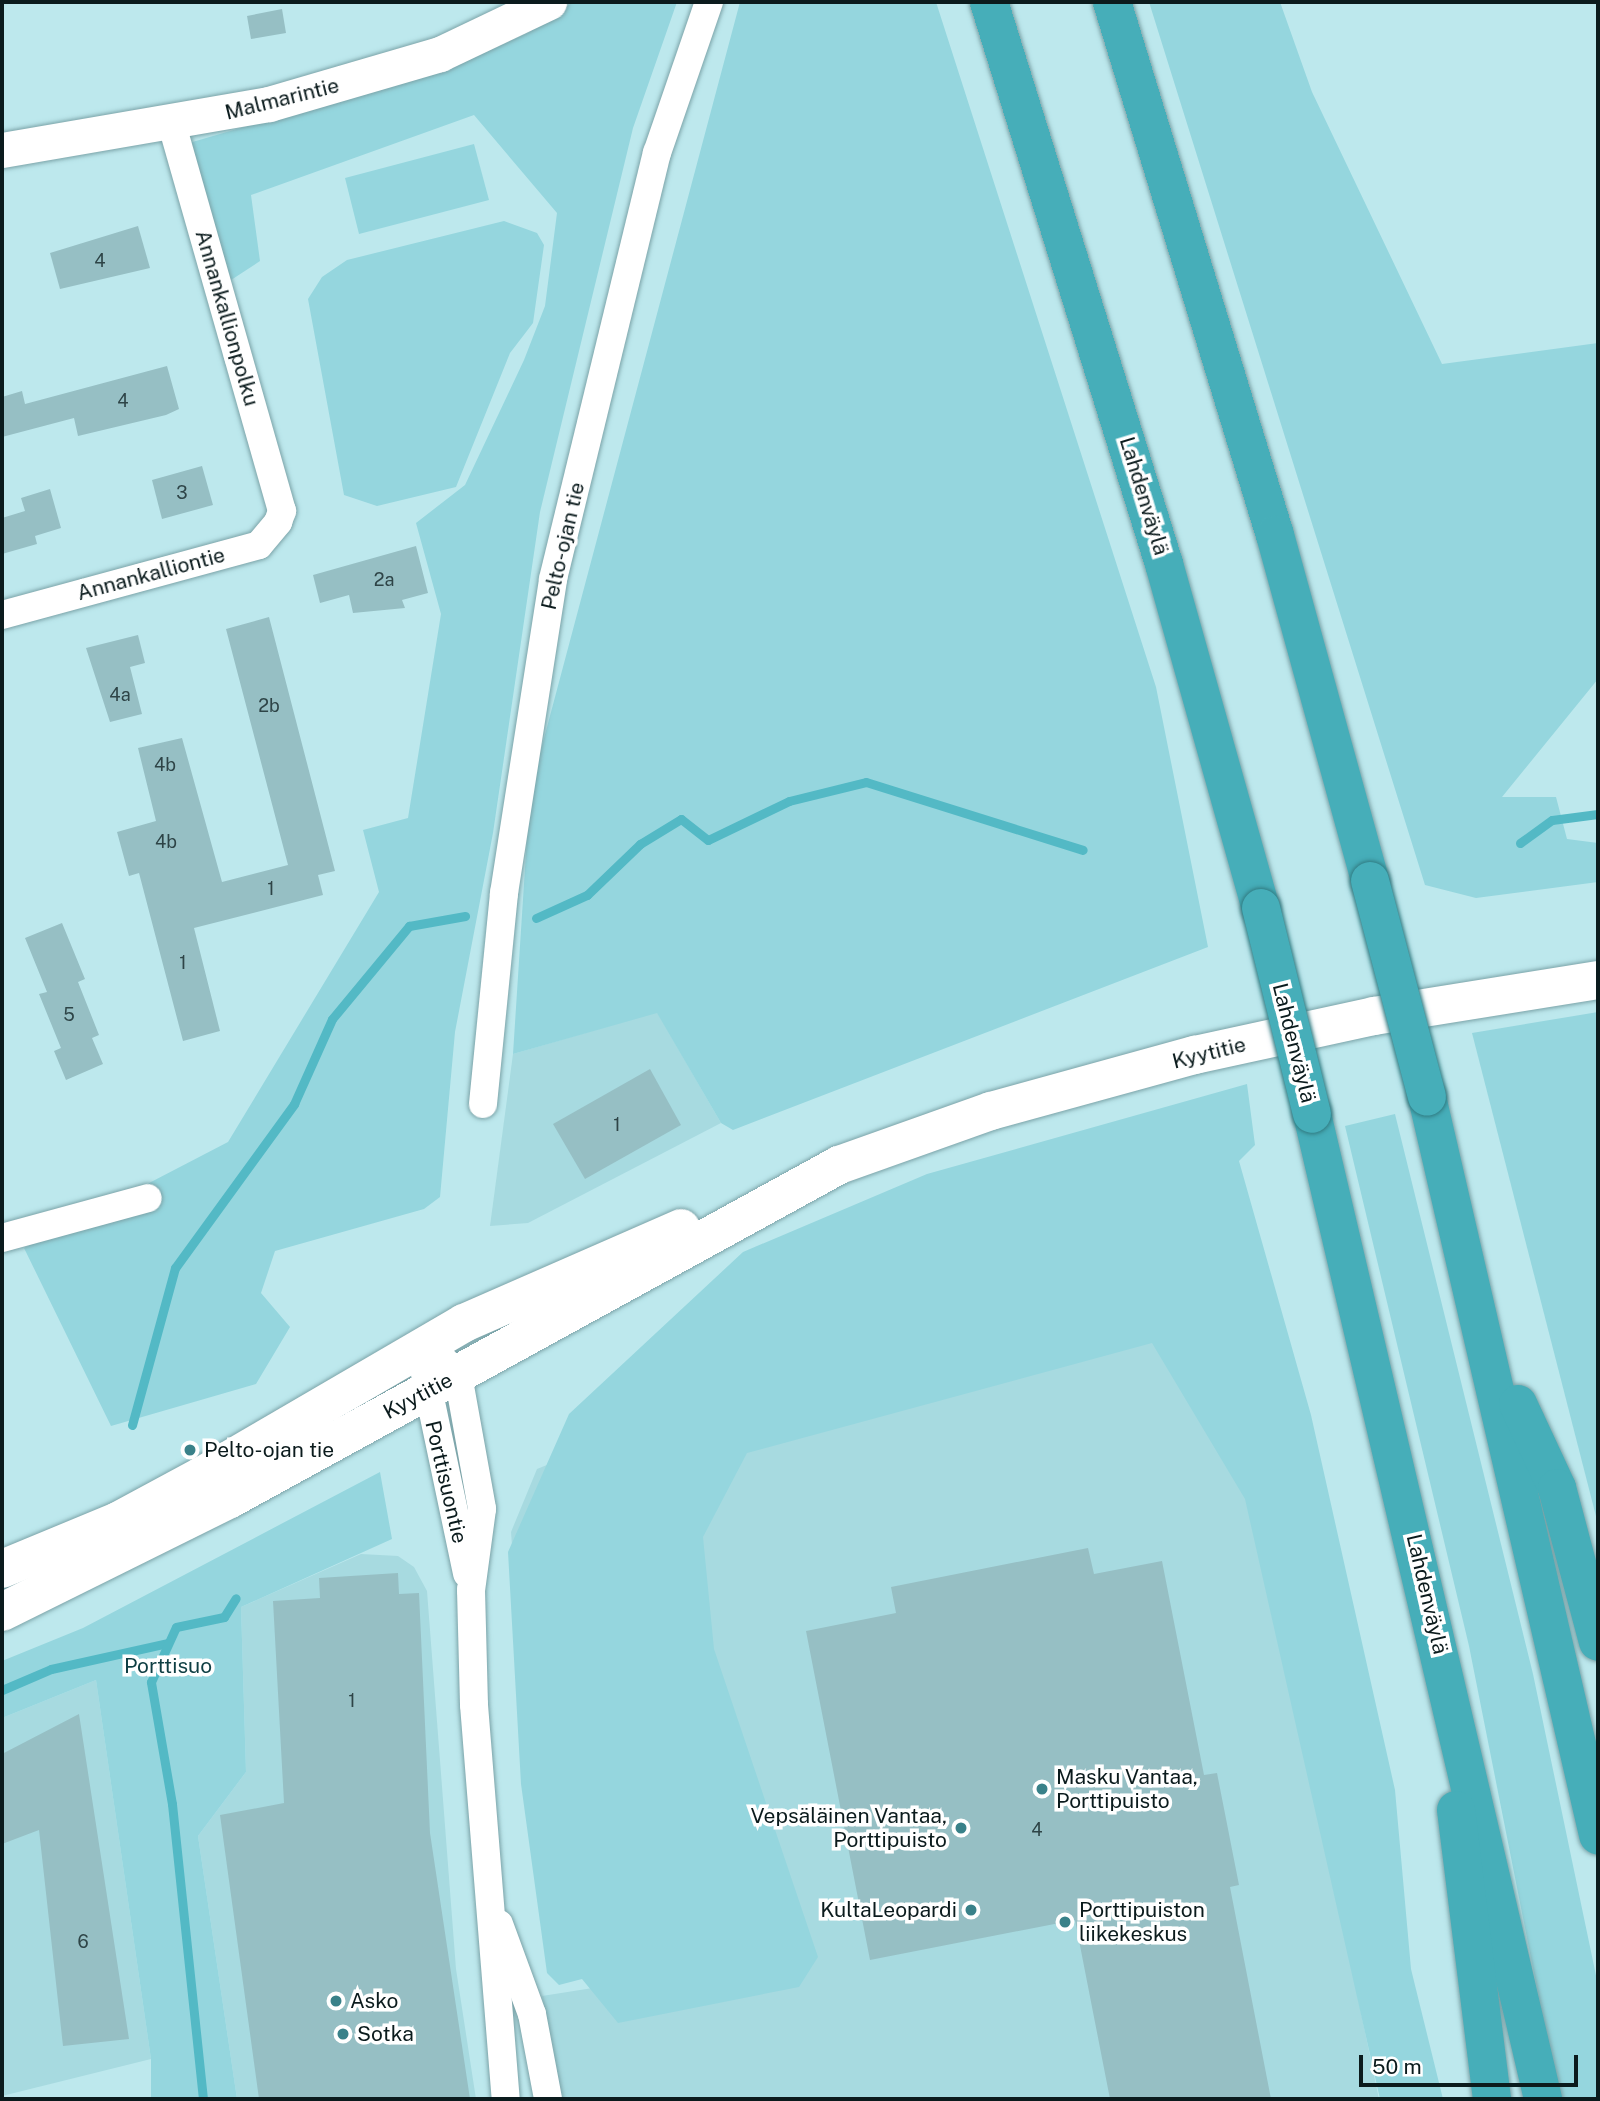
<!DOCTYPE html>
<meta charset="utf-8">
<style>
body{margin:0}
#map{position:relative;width:1600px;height:2101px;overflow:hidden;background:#bde8ed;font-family:"Public Sans",sans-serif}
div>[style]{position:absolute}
.built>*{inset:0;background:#a7dae0}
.green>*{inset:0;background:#95d6de}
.stream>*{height:9px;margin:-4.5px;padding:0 4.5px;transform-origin:4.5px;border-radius:4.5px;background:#53b9c5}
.building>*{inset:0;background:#96bfc4}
.roads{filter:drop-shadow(0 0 2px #7ba3a8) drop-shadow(0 0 2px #7ba3a8)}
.minor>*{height:28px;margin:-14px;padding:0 14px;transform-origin:14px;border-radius:14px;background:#fff}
.tertiary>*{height:35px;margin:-17.5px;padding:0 17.5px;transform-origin:17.5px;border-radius:17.5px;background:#fff}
.secondary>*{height:38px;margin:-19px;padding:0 19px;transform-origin:19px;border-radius:19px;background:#fff}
.motorway>*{height:38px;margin:-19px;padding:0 19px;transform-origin:19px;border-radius:19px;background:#46aeb9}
.bridges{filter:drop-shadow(0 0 2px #317b82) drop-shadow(0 0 2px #317b82)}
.motorway-bridge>*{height:38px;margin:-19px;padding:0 19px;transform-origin:19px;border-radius:19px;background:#46aeb9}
.dots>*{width:19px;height:19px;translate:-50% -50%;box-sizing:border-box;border:4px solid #fff;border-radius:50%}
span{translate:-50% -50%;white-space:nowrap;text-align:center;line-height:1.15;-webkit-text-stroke:7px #fff;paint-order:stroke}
.number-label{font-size:18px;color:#2e4447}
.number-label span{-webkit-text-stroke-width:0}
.street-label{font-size:21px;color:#0b1b1d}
.poi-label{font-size:21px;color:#0b1b1d}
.left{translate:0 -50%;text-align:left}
.right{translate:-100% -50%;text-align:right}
.park-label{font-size:21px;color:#0e3e43}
.frame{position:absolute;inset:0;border:4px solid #0b1b1d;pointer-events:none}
.scale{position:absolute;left:1359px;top:2055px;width:219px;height:32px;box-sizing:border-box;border:4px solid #0b1b1d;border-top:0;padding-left:9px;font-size:21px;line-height:24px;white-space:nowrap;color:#0b1b1d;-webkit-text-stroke:5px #fff;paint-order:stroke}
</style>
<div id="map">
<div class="built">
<i style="clip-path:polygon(657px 1012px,721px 1123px,528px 1223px,490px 1226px,513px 1054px)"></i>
<i style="clip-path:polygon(1165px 1214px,1250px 1480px,1379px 2099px,562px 2099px,542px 1996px,771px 1960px,523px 1696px,511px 1532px,537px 1469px)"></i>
<i style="clip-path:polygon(361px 1554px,398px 1556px,414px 1567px,427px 1591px,456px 1969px,476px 2099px,237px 2099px,198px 1836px,246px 1772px,241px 1607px)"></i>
<i style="clip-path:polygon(96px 1680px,151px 2059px,2px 2096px,2px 1718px)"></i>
</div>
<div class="green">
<i style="clip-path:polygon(573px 2px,677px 2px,633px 128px,540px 512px,493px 833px,455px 1032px,440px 1197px,424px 1209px,275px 1251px,261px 1293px,290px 1327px,256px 1384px,111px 1426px,24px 1248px,228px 1142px,379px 892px,363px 830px,408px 818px,441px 614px,416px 523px,465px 485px,524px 360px,545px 306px,557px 213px,474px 115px,251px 195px,260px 261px,228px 282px,189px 143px,460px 64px,528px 33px)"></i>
<i style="clip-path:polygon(740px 2px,936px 2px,1156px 687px,1208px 947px,733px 1130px,721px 1123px,657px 1013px,513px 1054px,530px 791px)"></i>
<i style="clip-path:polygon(1149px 2px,1280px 2px,1312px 92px,1442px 364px,1598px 343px,1598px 679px,1502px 797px,1556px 797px,1567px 839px,1598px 843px,1598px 882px,1476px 898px,1425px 885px)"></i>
<i style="clip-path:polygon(474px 144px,489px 200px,359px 234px,345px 178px)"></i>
<i style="clip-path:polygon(504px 221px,537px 233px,544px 245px,533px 323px,510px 353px,456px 487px,377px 506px,344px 495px,308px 299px,322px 277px,347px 260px)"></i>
<i style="clip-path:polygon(1598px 1012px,1598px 1524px,1472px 1033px)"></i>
<i style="clip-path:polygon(1247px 1084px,1255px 1145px,1239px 1161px,1311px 1415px,1395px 1790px,1411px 1969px,1443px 2099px,1380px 2099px,1245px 1499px,1152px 1343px,747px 1453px,703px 1537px,714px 1649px,818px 1957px,799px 1987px,618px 2023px,582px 1979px,559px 1985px,547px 1973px,521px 1784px,508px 1552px,569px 1414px,743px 1252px,927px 1174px)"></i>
<i style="clip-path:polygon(1395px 1114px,1533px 1674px,1598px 1985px,1598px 2099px,1559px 2099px,1469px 1646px,1345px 1126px)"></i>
<i style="clip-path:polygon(380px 1472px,392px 1539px,241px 1607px,246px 1772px,198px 1836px,237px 2099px,151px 2099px,151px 2059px,96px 1680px,2px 1718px,2px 1661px,83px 1628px)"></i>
</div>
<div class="stream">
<i style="left:1520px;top:843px;width:39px;rotate:-36deg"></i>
<i style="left:1552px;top:820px;width:46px;rotate:-7.4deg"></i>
<i style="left:536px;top:918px;width:56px;rotate:-24.3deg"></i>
<i style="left:587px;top:895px;width:74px;rotate:-43.9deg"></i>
<i style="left:640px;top:844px;width:48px;rotate:-31.4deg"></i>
<i style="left:681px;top:819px;width:34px;rotate:38deg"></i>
<i style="left:708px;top:840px;width:90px;rotate:-25.7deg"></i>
<i style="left:789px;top:801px;width:79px;rotate:-13.9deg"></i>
<i style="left:866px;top:782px;width:227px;rotate:17.4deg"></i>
<i style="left:132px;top:1425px;width:163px;rotate:-74.7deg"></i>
<i style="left:175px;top:1268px;width:203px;rotate:-54deg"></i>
<i style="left:294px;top:1104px;width:93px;rotate:-65.9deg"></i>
<i style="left:332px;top:1019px;width:121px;rotate:-50.4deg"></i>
<i style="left:409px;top:926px;width:57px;rotate:-10.1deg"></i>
<i style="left:2px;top:1690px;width:53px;rotate:-23.2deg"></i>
<i style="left:51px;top:1669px;width:119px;rotate:-12.6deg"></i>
<i style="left:203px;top:2099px;width:297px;rotate:-96deg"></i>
<i style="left:172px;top:1804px;width:124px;rotate:-99.8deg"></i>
<i style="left:151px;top:1682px;width:60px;rotate:-65.6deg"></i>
<i style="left:176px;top:1627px;width:49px;rotate:-11.8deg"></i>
<i style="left:224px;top:1617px;width:22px;rotate:-58deg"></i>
</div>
<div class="building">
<i style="clip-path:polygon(282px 9px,286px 33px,251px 39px,247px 16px)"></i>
<i style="clip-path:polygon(138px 226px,150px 268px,60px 289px,50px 253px)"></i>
<i style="clip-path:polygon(167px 366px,179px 409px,166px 415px,78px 436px,74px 418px,2px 437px,2px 397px,22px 391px,25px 404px)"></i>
<i style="clip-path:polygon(202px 466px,213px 505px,162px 519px,152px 480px)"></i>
<i style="clip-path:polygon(50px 489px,61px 528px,35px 536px,37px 544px,2px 554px,2px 518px,25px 511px,21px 498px)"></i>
<i style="clip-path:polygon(416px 546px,428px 593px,402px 600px,405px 608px,353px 613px,349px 595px,320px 603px,313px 575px)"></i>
<i style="clip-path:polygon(269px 617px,335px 871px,318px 875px,323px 895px,194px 928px,220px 1031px,183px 1041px,139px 873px,129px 876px,117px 832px,156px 821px,138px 748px,182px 738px,222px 882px,288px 865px,226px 629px)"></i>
<i style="clip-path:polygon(138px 635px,145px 663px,130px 667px,142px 714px,110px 722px,86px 648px)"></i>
<i style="clip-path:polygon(62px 923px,85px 979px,78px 982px,99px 1035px,92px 1038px,103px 1064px,66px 1080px,54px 1051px,61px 1048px,39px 994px,47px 992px,25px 938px)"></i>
<i style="clip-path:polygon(650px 1069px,681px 1125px,585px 1179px,553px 1124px)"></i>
<i style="clip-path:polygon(1088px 1548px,1094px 1574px,1162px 1561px,1204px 1775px,1217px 1773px,1239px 1885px,1230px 1887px,1271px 2099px,1110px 2099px,1075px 1920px,870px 1960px,806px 1631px,896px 1613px,891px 1587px)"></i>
<i style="clip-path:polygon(398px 1573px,399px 1594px,419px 1593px,430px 1833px,470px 2099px,259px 2099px,220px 1815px,284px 1803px,273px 1601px,320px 1598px,319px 1578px)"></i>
<i style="clip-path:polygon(79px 1714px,129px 2039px,63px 2046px,39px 1830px,2px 1844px,2px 1754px)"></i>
</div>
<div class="roads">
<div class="minor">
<i style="left:2px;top:615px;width:266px;rotate:-15.2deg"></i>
<i style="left:259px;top:545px;width:30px;rotate:-50deg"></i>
<i style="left:278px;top:522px;width:12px;rotate:-70deg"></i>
<i style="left:282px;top:511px;width:401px;rotate:-105.9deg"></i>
<i style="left:483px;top:1104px;width:212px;rotate:-84.3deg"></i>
<i style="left:504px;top:893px;width:318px;rotate:-81.1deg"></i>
<i style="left:553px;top:579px;width:439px;rotate:-76.3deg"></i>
<i style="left:657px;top:153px;width:160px;rotate:-71deg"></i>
<i style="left:2px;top:1238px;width:151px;rotate:-15.3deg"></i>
<i style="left:427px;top:1343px;width:45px;rotate:45.9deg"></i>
<i style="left:458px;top:1375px;width:136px;rotate:79.8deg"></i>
<i style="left:482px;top:1509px;width:82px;rotate:97.7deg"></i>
<i style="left:471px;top:1590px;width:115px;rotate:88.5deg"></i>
<i style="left:474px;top:1705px;width:395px;rotate:85.4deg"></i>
<i style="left:425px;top:1374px;width:204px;rotate:78.1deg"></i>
<i style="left:499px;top:1924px;width:96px;rotate:69.9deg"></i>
<i style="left:532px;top:2014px;width:86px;rotate:79.3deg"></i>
</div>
<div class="tertiary">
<i style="left:2px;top:150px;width:271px;rotate:-9.8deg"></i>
<i style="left:269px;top:104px;width:178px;rotate:-16.3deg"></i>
<i style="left:440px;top:54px;width:121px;rotate:-25.5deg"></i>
</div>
<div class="secondary">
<i style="left:2px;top:1569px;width:126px;rotate:-22.5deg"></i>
<i style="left:118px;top:1521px;width:97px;rotate:-28.4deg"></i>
<i style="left:203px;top:1475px;width:302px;rotate:-30.2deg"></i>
<i style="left:464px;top:1323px;width:237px;rotate:-23.6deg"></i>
<i style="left:2px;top:1612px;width:254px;rotate:-26.4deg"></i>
<i style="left:230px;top:1499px;width:695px;rotate:-28.74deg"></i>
<i style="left:839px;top:1165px;width:161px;rotate:-19.6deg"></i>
<i style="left:991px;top:1111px;width:212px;rotate:-15.4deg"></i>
<i style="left:1195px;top:1055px;width:183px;rotate:-12.3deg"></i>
<i style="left:1374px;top:1016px;width:227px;rotate:-9.1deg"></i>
</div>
<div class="motorway">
<i style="left:989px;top:2px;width:589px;rotate:72.7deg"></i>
<i style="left:1164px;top:564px;width:357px;rotate:74.3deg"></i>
<i style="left:1112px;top:2px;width:557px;rotate:73deg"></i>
<i style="left:1275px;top:535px;width:359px;rotate:74.6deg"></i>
<i style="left:1427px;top:1097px;width:758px;rotate:76.95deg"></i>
<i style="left:1312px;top:1114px;width:1012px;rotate:76.8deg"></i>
<i style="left:1518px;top:1404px;width:93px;rotate:65.1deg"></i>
<i style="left:1557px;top:1488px;width:159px;rotate:75.1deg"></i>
<i style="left:1456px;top:1810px;width:291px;rotate:82.9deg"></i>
</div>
</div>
<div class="bridges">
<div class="motorway-bridge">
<i style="left:1370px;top:881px;width:223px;rotate:75.2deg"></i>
<i style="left:1261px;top:908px;width:212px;rotate:76.1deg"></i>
</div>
</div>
<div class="dots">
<i style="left:190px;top:1450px;background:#398189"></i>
<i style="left:1042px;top:1789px;background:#398189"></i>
<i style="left:961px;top:1828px;background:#398189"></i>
<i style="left:971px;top:1910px;background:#398189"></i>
<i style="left:1065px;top:1922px;background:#398189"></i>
<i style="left:336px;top:2001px;background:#398189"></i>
<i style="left:343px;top:2034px;background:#398189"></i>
</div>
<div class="number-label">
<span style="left:100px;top:261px">4</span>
<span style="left:123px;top:401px">4</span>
<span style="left:182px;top:493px">3</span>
<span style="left:384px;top:580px">2a</span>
<span style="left:120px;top:695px">4a</span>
<span style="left:269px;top:706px">2b</span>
<span style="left:165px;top:765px">4b</span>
<span style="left:166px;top:842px">4b</span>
<span style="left:271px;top:889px">1</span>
<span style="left:183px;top:963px">1</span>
<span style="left:69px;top:1015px">5</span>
<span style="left:617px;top:1125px">1</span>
<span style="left:352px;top:1701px">1</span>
<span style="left:1037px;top:1830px">4</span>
<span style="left:83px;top:1942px">6</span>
</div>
<div class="street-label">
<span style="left:282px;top:99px;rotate:-14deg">Malmarintie</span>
<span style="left:227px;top:318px;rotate:74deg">Annankallionpolku</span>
<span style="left:1144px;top:496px;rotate:73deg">Lahdenväylä</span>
<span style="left:563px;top:546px;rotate:-77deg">Pelto-ojan tie</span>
<span style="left:151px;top:574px;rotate:-15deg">Annankalliontie</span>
<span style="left:1294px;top:1043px;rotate:76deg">Lahdenväylä</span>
<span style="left:1209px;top:1053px;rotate:-14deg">Kyytitie</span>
<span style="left:418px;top:1396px;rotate:-28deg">Kyytitie</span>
<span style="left:446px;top:1482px;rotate:77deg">Porttisuontie</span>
<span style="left:1427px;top:1594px;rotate:77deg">Lahdenväylä</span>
</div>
<div class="poi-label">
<span class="left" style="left:204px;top:1450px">Pelto-ojan tie</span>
<span class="left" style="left:1056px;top:1789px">Masku Vantaa,<br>Porttipuisto</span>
<span class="right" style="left:947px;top:1828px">Vepsäläinen Vantaa,<br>Porttipuisto</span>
<span class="right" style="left:957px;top:1910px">KultaLeopardi</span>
<span class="left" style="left:1079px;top:1922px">Porttipuiston<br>liikekeskus</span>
<span class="left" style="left:350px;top:2001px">Asko</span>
<span class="left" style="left:357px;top:2034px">Sotka</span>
</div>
<div class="park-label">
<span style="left:168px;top:1666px">Porttisuo</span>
</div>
<div class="frame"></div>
<div class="scale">50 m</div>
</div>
